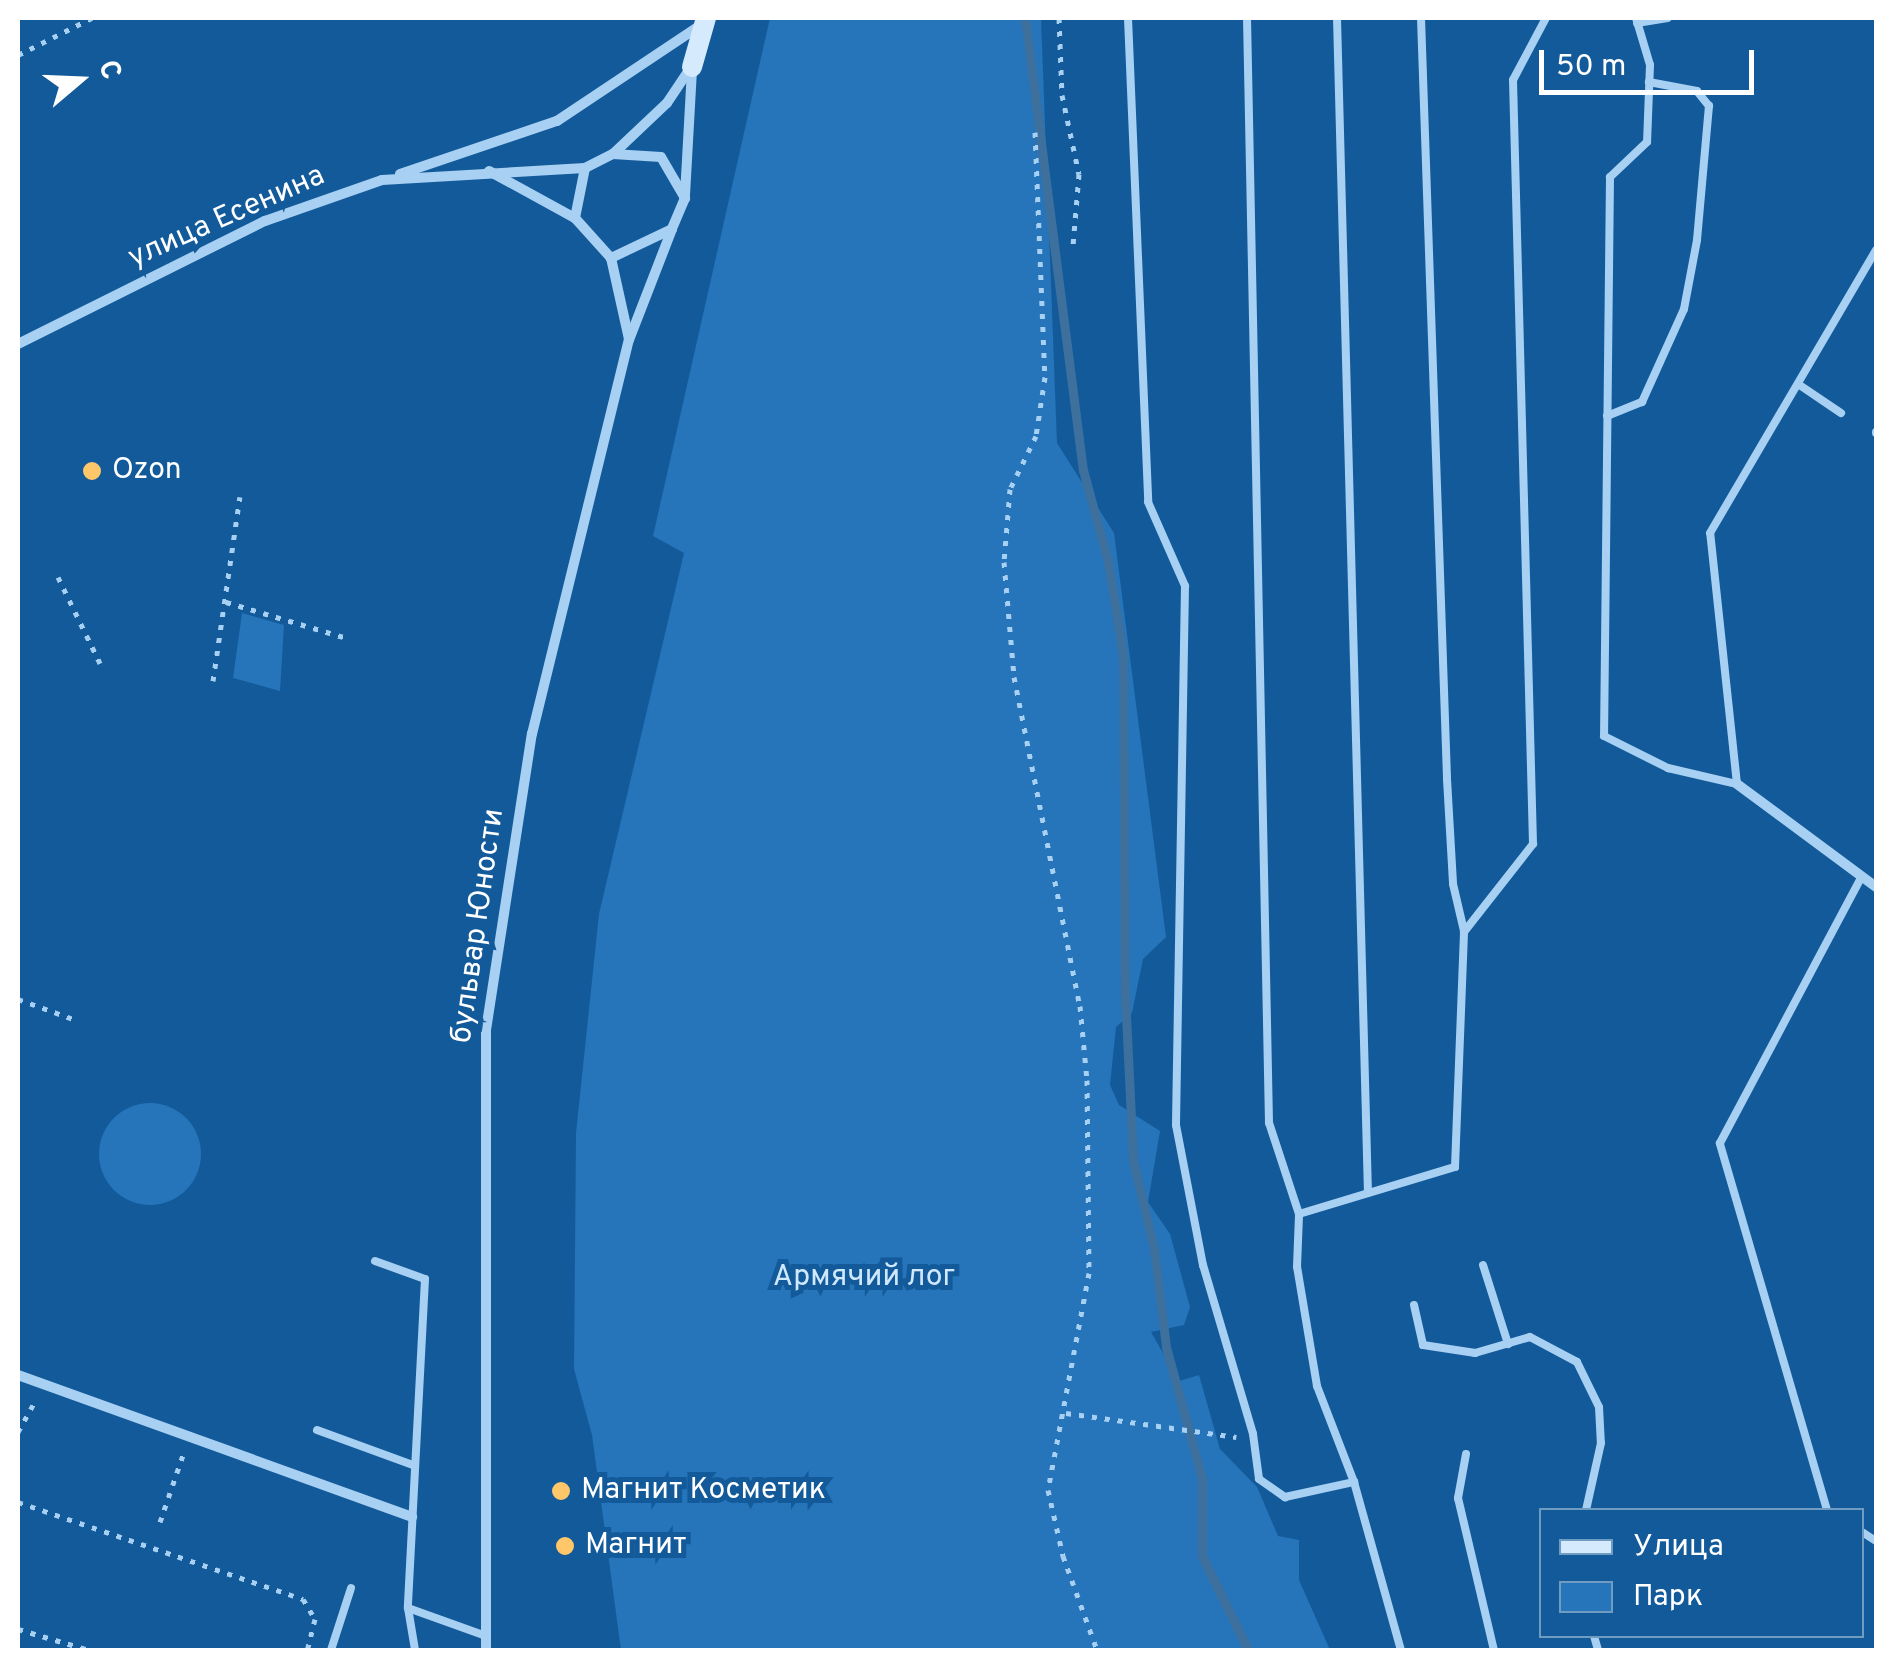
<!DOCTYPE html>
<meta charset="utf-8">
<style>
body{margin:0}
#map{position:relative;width:1894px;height:1668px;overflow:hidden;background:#135a9a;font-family:Overpass,sans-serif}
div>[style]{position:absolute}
.green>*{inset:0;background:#2674b9}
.round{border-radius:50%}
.stream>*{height:9px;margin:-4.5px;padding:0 4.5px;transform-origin:4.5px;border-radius:4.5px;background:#3e709e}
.path>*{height:5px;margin-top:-2.5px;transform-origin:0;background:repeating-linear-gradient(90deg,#a7d0f3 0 5px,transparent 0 13px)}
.lane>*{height:8px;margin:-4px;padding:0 4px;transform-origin:4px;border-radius:4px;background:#a7d0f3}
.street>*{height:10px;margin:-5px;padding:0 5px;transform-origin:5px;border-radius:5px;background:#a7d0f3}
.secondary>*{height:20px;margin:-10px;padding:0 10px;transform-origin:10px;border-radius:10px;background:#d6eafd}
.dots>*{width:28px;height:28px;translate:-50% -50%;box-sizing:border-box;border:5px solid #135a9a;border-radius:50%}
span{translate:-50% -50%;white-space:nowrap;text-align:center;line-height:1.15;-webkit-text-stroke:10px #135a9a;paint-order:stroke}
.street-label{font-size:30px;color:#fff}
.poi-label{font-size:30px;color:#fff}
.left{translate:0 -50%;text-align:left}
.park-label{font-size:30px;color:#cfe8fd}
.frame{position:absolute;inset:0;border:20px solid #fff;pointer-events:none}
.legend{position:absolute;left:1539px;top:1508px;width:325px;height:130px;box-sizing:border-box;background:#135a9a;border:2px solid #719cc2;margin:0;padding:12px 18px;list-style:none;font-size:30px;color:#fff}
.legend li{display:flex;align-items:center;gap:20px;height:50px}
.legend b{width:50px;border:2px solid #719cc2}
.north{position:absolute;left:30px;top:30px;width:100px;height:100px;-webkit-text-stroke:8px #135a9a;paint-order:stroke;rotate:71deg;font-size:28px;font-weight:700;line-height:40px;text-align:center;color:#fff}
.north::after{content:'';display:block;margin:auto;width:35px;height:45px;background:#fff;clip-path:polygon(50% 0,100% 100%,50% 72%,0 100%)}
.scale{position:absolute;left:1539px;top:50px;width:215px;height:45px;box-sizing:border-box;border:5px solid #fff;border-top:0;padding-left:12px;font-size:30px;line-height:35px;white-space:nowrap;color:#fff;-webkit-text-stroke:8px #135a9a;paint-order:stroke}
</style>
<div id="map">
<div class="green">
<i style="clip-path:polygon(770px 18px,1041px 18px,1057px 443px,1114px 533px,1166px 937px,1143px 959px,1132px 1013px,1116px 1027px,1110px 1085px,1119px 1105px,1160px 1131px,1148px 1202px,1170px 1234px,1190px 1307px,1184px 1325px,1151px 1332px,1179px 1381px,1199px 1375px,1220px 1449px,1257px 1487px,1278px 1536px,1299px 1540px,1299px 1580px,1330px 1650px,621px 1650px,592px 1435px,574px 1369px,576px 1133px,599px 914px,684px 553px,653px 536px)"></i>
<i style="clip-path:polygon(242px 613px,284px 625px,280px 691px,233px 678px)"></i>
<i class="round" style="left:99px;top:1103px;width:102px;height:102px"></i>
</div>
<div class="stream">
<i style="left:1025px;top:18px;width:456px;rotate:82.7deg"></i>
<i style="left:1083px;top:470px;width:95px;rotate:74.8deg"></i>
<i style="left:1108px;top:562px;width:94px;rotate:80.8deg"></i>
<i style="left:1123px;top:655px;width:340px;rotate:89.7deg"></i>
<i style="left:1125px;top:995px;width:166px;rotate:87.2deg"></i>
<i style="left:1133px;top:1161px;width:90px;rotate:76.6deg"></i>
<i style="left:1154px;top:1249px;width:99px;rotate:83deg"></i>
<i style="left:1166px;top:1347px;width:137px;rotate:74.7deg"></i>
<i style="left:1202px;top:1479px;width:77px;rotate:90deg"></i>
<i style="left:1202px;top:1556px;width:105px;rotate:63.9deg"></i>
</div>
<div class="path">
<i style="left:1059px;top:18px;width:77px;rotate:87.8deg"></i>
<i style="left:1062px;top:95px;width:81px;rotate:77.9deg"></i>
<i style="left:1079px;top:174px;width:72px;rotate:94.8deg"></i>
<i style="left:18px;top:55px;width:83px;rotate:-26.6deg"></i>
<i style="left:1035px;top:132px;width:245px;rotate:87.7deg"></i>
<i style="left:1045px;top:377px;width:60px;rotate:98.7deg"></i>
<i style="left:1036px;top:436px;width:59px;rotate:116.1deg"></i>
<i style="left:1010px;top:489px;width:73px;rotate:94.7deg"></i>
<i style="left:1004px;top:562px;width:115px;rotate:85deg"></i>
<i style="left:1014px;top:677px;width:336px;rotate:78.7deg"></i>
<i style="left:1080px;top:1006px;width:74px;rotate:84.6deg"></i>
<i style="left:1087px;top:1080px;width:193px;rotate:89.4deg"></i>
<i style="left:1089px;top:1273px;width:221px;rotate:100.7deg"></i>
<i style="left:1048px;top:1490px;width:68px;rotate:77.2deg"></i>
<i style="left:1063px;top:1556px;width:100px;rotate:70.1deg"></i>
<i style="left:58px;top:577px;width:96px;rotate:64deg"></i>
<i style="left:226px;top:602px;width:126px;rotate:16.6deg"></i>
<i style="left:213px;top:681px;width:186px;rotate:-81.7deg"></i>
<i style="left:18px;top:999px;width:62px;rotate:19.9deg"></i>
<i style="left:1066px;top:1413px;width:172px;rotate:8deg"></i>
<i style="left:18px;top:1432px;width:37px;rotate:-61deg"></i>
<i style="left:18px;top:1502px;width:301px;rotate:18.8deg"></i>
<i style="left:303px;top:1599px;width:23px;rotate:59deg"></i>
<i style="left:315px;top:1619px;width:32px;rotate:104deg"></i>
<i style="left:160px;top:1522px;width:71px;rotate:-71.1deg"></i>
<i style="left:18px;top:1629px;width:74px;rotate:16.5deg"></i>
</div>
<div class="lane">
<i style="left:1128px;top:18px;width:484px;rotate:87.6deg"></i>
<i style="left:1148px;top:502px;width:92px;rotate:66.2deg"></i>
<i style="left:1185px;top:586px;width:539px;rotate:90.96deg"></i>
<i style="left:1176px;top:1125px;width:143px;rotate:79.1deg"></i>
<i style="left:1203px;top:1265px;width:176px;rotate:73.5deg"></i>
<i style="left:1253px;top:1434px;width:45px;rotate:82.4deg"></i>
<i style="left:1259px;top:1479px;width:32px;rotate:35deg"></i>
<i style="left:1285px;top:1497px;width:71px;rotate:-12.3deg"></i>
<i style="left:1354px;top:1482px;width:103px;rotate:-111.1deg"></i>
<i style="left:1317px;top:1386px;width:121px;rotate:-99.5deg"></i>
<i style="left:1297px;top:1267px;width:53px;rotate:-87.8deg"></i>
<i style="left:1299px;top:1214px;width:96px;rotate:-108.2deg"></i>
<i style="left:1269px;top:1123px;width:1105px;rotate:-91.14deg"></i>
<i style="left:1337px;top:18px;width:1175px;rotate:88.49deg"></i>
<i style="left:1421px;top:18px;width:761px;rotate:88.04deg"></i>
<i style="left:1447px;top:779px;width:105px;rotate:86.7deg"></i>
<i style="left:1453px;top:884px;width:48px;rotate:76.8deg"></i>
<i style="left:1636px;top:18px;width:49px;rotate:73.4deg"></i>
<i style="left:1650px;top:65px;width:77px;rotate:92.2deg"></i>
<i style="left:1647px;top:142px;width:51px;rotate:136.6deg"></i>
<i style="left:1610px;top:177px;width:559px;rotate:90.61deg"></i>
<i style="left:1604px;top:736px;width:72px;rotate:26.6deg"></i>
<i style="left:1668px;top:768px;width:71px;rotate:13.1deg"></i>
<i style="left:1737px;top:784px;width:252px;rotate:-96.1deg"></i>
<i style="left:1710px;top:533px;width:328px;rotate:-59.6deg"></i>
<i style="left:1637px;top:23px;width:31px;rotate:-9deg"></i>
<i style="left:1798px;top:384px;width:52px;rotate:34deg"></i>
<i style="left:1607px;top:416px;width:38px;rotate:-22deg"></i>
<i style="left:1642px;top:402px;width:102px;rotate:-65.7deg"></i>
<i style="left:1684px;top:309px;width:70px;rotate:-79.3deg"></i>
<i style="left:1697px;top:240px;width:135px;rotate:-84.9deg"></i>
<i style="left:1709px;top:106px;width:19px;rotate:-129deg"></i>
<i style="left:1697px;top:91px;width:49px;rotate:-169.4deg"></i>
<i style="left:1876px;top:432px;width:1px;rotate:90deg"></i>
<i style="left:1299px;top:1214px;width:163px;rotate:-16.8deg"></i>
<i style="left:1455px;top:1167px;width:235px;rotate:-87.8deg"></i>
<i style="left:1464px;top:932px;width:112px;rotate:-51.9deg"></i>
<i style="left:1533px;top:844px;width:764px;rotate:-91.5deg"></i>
<i style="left:1513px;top:80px;width:70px;rotate:-62deg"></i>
<i style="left:375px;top:1261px;width:53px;rotate:19.8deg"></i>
<i style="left:425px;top:1279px;width:329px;rotate:93deg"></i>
<i style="left:408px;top:1608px;width:43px;rotate:80.5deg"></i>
<i style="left:1483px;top:1265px;width:83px;rotate:72.4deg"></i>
<i style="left:1414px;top:1305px;width:41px;rotate:77.3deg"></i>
<i style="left:1423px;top:1345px;width:53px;rotate:8.7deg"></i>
<i style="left:1475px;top:1353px;width:57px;rotate:-16.2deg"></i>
<i style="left:1530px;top:1337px;width:53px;rotate:28deg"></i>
<i style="left:1577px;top:1362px;width:50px;rotate:63.9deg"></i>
<i style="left:1599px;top:1407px;width:36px;rotate:87deg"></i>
<i style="left:1601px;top:1443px;width:69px;rotate:102.6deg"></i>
<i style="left:317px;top:1430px;width:102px;rotate:20deg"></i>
<i style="left:1466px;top:1454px;width:45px;rotate:100.3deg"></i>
<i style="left:1458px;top:1498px;width:156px;rotate:76.7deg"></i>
<i style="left:1354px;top:1482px;width:174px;rotate:74.4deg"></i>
<i style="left:1827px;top:1510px;width:382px;rotate:-106.3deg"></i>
<i style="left:1720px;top:1143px;width:300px;rotate:-62deg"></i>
<i style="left:1862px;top:1532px;width:17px;rotate:33deg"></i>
<i style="left:408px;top:1608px;width:80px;rotate:19.8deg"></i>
<i style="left:1594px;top:1636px;width:15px;rotate:74deg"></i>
<i style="left:331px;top:1650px;width:65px;rotate:-72.1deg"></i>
</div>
<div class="street">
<i style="left:613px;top:154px;width:48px;rotate:3.6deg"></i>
<i style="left:661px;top:157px;width:48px;rotate:59.7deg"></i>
<i style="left:685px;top:198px;width:34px;rotate:113deg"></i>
<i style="left:672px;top:229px;width:68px;rotate:154.6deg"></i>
<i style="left:611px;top:258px;width:54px;rotate:-132deg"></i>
<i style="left:575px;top:218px;width:51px;rotate:-78.7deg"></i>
<i style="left:585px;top:168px;width:31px;rotate:-27deg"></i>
<i style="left:613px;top:154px;width:74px;rotate:-43.4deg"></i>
<i style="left:667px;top:103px;width:43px;rotate:-56.3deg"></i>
<i style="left:489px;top:171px;width:98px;rotate:28.7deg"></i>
<i style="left:400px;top:174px;width:166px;rotate:-18.7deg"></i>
<i style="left:557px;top:121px;width:173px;rotate:-33.7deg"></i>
<i style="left:685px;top:195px;width:127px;rotate:-86.8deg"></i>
<i style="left:611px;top:258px;width:83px;rotate:77.5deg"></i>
<i style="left:18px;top:344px;width:276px;rotate:-26.5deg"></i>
<i style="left:265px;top:221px;width:124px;rotate:-19.3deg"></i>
<i style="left:382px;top:180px;width:203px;rotate:-3.4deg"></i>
<i style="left:1737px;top:784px;width:173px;rotate:36.5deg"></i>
<i style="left:18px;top:1375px;width:419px;rotate:19.8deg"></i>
<i style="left:486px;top:1650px;width:620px;rotate:-90deg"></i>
<i style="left:486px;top:1030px;width:300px;rotate:-81.2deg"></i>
<i style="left:532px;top:734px;width:406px;rotate:-76.2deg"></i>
<i style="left:629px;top:340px;width:119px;rotate:-68.8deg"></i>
</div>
<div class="secondary">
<i style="left:692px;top:67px;width:51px;rotate:-74.1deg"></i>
</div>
<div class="dots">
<i style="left:92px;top:471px;background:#ffc769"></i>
<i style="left:561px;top:1491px;background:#ffc769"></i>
<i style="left:565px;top:1546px;background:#ffc769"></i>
</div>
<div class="street-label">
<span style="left:227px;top:218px;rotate:-24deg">улица Есенина</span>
<span style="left:479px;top:926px;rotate:-82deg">бульвар Юности</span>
</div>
<div class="poi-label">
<span class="left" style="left:112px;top:471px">Ozon</span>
<span class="left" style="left:581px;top:1491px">Магнит Косметик</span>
<span class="left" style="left:585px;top:1546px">Магнит</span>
</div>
<div class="park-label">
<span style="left:864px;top:1278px">Армячий лог</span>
</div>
<div class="frame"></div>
<ul class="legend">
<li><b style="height:12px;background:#d6eafd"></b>Улица</li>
<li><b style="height:28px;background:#2674b9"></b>Парк</li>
</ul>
<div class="north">С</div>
<div class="scale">50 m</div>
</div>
